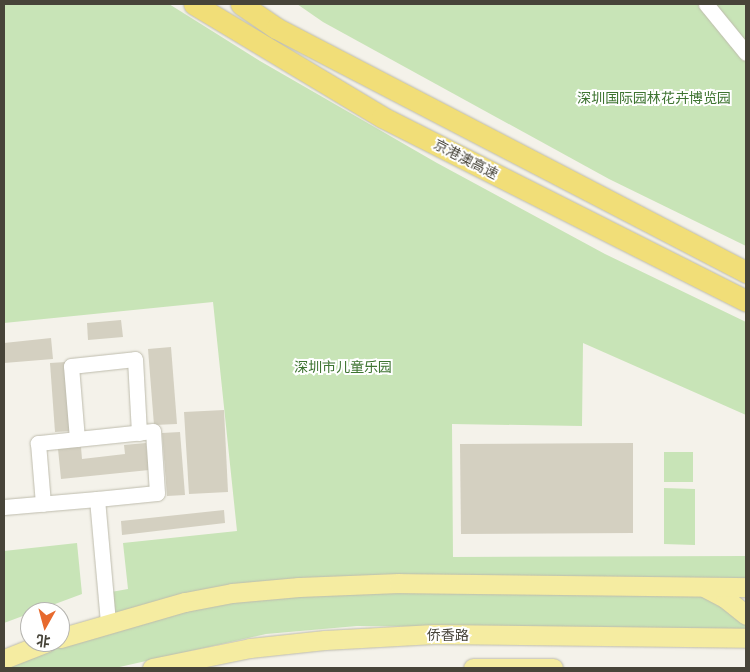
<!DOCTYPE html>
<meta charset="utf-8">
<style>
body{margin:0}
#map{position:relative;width:750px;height:672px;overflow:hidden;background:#f4f2ea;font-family:Commissioner,"Noto Sans SC",sans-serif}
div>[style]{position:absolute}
.green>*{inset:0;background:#c8e4b7}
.building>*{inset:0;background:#d4d0c1}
.roads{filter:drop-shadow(0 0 1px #bebcad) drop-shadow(0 0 1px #bebcad)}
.minor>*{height:15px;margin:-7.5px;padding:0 7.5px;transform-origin:7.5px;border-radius:7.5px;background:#fff}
.major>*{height:19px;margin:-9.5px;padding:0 9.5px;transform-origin:9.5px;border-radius:9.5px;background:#f5eca1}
.highway>*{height:21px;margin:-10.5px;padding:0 10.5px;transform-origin:10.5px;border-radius:10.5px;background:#f1de78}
span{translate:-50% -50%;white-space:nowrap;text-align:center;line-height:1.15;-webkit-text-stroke:4px #fff;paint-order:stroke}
.park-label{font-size:14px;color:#3e7431}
.street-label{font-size:14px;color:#474439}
.frame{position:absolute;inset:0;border:5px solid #474439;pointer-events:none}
.north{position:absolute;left:20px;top:602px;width:50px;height:50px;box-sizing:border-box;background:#fff;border:1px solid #b5b4b0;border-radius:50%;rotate:187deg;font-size:14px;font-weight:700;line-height:20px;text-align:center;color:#474439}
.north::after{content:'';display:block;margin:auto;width:18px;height:22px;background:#e76a2e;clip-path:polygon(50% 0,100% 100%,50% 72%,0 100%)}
</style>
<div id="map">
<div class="green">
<i style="clip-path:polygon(4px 4px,169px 4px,260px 61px,437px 163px,605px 254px,746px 322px,746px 415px,583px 343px,582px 426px,452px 424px,453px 557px,746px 556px,746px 580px,347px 580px,115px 614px,111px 592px,128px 589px,123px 543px,237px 531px,213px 302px,4px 323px)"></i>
<i style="clip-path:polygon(297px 4px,746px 4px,746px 246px,609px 179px,323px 22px)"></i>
<i style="clip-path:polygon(664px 452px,693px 452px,693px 482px,664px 482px)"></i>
<i style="clip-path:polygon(664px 488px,695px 489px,695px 545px,664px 544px)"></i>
<i style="clip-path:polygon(77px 543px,82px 594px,4px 623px,4px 551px)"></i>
<i style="clip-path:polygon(701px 589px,746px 623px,746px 629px,357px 626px,266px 634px,115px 668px,4px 668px,68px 642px,150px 618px,232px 602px,349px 591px)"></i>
</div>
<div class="building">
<i style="clip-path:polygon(121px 320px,123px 337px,88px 340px,87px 323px)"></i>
<i style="clip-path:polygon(51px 338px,53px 359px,4px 363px,4px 343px)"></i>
<i style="clip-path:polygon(171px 347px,177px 424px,154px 425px,148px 349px)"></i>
<i style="clip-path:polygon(66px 362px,71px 431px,55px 432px,50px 363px)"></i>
<i style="clip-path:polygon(224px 410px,228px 492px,189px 494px,184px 412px)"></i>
<i style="clip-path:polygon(180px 432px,185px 495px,167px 496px,162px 433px)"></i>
<i style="clip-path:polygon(146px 443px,149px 470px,61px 479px,58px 449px,81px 447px,82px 459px,125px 454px,124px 445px)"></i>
<i style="clip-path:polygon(633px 443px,633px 533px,461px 534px,460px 444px)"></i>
<i style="clip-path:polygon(224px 510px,225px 523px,122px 535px,121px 521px)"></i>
</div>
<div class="roads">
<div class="minor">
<i style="left:706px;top:4px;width:63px;rotate:50.8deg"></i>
<i style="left:77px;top:439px;width:73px;rotate:-94.7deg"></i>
<i style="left:71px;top:366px;width:64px;rotate:-6.2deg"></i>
<i style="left:135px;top:359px;width:74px;rotate:86.9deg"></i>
<i style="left:97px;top:499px;width:124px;rotate:84.9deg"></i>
<i style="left:4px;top:507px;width:93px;rotate:-4.9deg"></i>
<i style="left:97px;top:499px;width:60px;rotate:-5.7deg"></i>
<i style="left:157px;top:493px;width:62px;rotate:-93.7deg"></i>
<i style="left:153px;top:431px;width:116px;rotate:174deg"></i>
<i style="left:38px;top:443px;width:61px;rotate:85.3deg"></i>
</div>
<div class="major">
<i style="left:706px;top:588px;width:21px;rotate:28deg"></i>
<i style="left:725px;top:598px;width:27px;rotate:39deg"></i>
<i style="left:60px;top:638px;width:130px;rotate:-16.1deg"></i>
<i style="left:185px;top:602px;width:48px;rotate:-10.8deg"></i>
<i style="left:232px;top:593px;width:67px;rotate:-5.1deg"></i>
<i style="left:299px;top:587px;width:100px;rotate:-2.3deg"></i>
<i style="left:399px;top:583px;width:347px;rotate:0.7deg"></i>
<i style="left:4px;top:659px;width:46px;rotate:-21.6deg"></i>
<i style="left:152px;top:668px;width:100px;rotate:-11.5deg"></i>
<i style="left:250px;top:648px;width:75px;rotate:-6.1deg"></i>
<i style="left:325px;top:640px;width:109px;rotate:-3.2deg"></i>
<i style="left:434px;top:634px;width:312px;rotate:0.7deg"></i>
<i style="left:473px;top:668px;width:80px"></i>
</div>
<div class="highway">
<i style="left:194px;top:4px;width:219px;rotate:31deg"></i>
<i style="left:382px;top:117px;width:408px;rotate:26.8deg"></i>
<i style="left:241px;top:4px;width:42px;rotate:34.4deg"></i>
<i style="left:276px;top:28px;width:530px;rotate:27.44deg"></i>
</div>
</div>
<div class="park-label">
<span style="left:654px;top:98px">深圳国际园林花卉博览园</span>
<span style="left:343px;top:367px">深圳市儿童乐园</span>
</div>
<div class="street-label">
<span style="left:466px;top:159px;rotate:27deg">京港澳高速</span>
<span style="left:448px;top:635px">侨香路</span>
</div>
<div class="frame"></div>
<div class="north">北</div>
</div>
